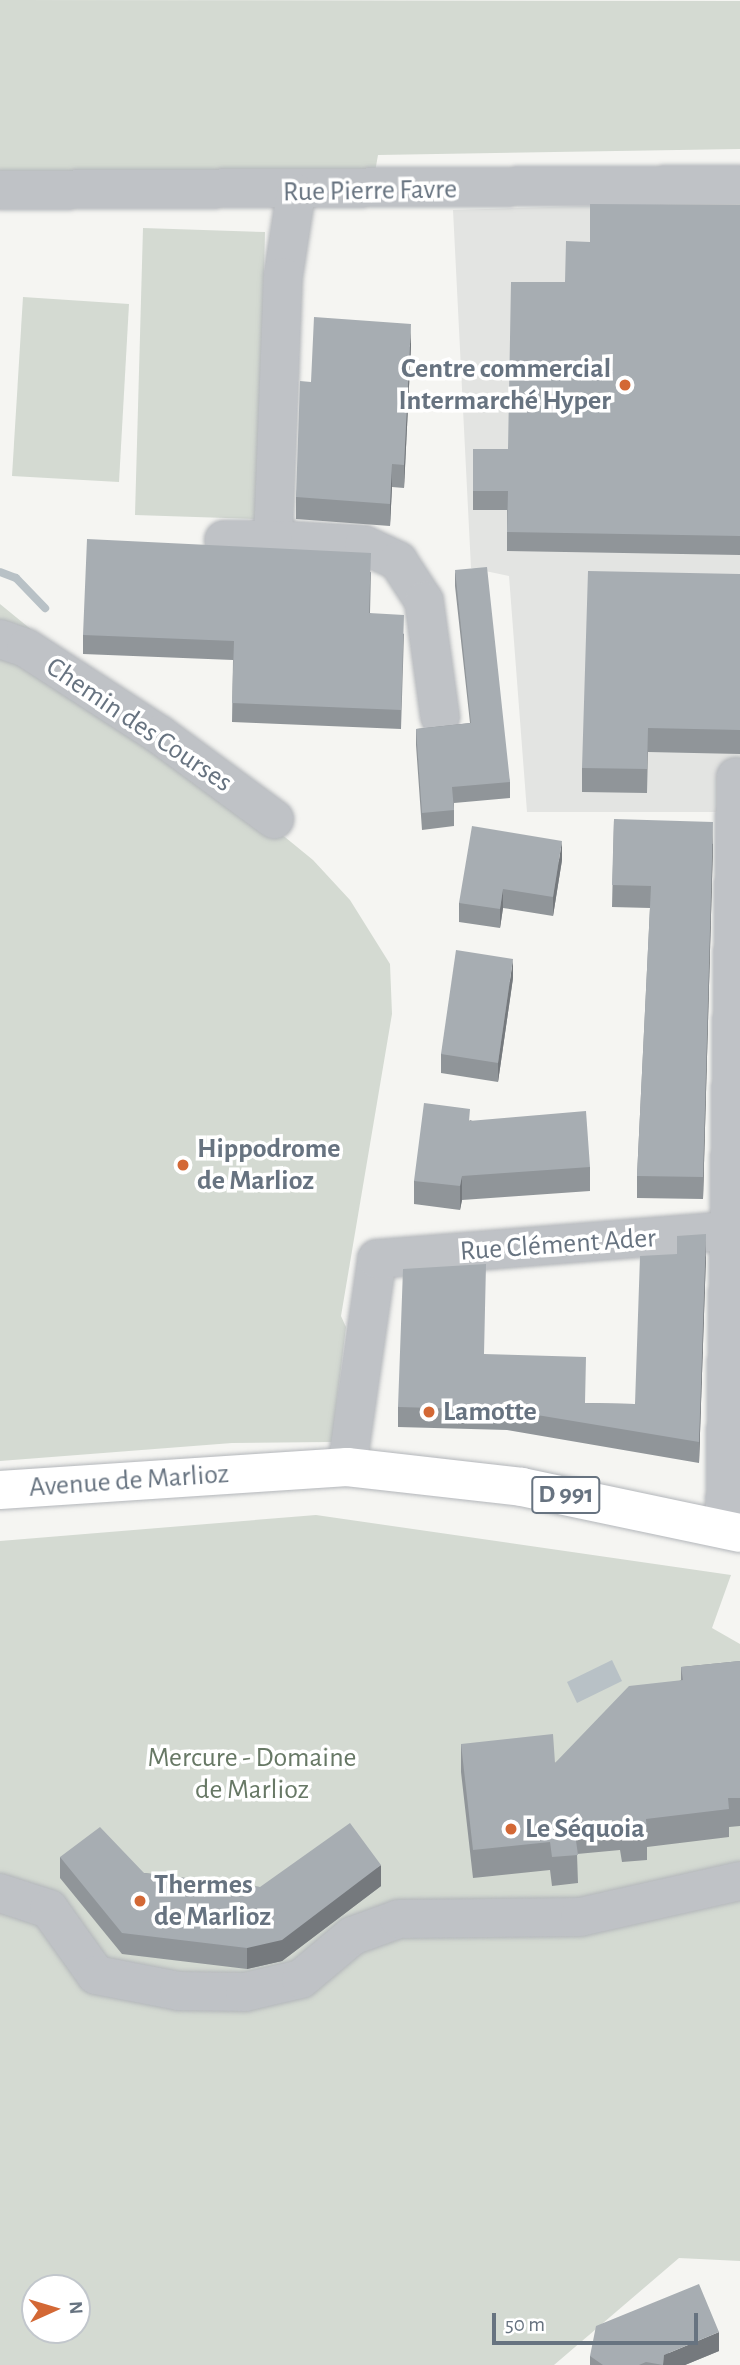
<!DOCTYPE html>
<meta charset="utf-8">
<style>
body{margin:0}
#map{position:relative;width:740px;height:2365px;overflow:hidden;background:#f5f5f2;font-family:"Alegreya Sans",sans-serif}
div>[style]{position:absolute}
.built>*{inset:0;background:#e3e4e2}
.green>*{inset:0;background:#d4dad2}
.water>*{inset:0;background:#b8c1c6}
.stream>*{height:8px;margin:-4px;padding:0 4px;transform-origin:4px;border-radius:4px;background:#b8c1c6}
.roads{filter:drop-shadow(0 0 2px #b3b6ba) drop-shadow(0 0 2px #b3b6ba)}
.minor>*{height:38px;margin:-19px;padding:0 19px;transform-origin:19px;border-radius:19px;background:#bfc2c6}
.major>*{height:38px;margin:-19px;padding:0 19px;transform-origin:19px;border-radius:19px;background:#fff}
.wall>*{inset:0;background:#909599}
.shaded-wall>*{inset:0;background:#75797d}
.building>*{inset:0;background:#a7adb2}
.dots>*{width:19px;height:19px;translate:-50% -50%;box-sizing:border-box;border:4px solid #fff;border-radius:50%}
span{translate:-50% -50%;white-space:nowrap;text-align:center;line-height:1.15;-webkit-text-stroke:7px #fff;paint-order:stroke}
.shield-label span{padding:2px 5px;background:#fff;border:2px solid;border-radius:5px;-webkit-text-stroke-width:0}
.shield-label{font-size:26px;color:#677380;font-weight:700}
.street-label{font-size:28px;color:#677380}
.poi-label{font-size:28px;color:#677380;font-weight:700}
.right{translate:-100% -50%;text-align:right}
.left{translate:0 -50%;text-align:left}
.park-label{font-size:28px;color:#677865}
.north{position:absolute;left:21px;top:2274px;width:70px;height:70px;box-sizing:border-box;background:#fff;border:2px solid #c2c7cc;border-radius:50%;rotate:86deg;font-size:19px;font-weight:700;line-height:28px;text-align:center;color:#677380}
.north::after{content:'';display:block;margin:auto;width:24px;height:32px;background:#d36835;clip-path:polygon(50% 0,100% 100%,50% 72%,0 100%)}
.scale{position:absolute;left:492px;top:2313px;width:206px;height:32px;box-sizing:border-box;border:4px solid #677380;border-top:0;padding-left:9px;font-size:21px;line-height:24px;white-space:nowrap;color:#677380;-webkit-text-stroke:5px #fff;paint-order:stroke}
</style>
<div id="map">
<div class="built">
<i style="clip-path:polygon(740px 201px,740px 812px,527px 812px,509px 576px,471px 568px,453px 210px)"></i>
</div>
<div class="green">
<i style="clip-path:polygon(0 0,740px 1px,740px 149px,378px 155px,375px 172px,0 172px)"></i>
<i style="clip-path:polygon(143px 228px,265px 232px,258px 519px,135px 515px)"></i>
<i style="clip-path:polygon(23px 297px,129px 304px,119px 482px,12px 476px)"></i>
<i style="clip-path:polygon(0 604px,313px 860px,350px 900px,390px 964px,392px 1014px,341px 1316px,346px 1327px,332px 1442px,232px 1443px,0 1461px)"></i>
<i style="clip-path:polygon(evenodd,316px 1515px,731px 1575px,712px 1628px,740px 1644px,740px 2261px,679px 2258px,554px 2365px,0 2365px,0 1541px,316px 1515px,35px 2288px,77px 2288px,77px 2330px,35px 2330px,35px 2288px)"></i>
</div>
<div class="water">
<i style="clip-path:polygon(612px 1660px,622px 1681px,577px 1703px,567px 1682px)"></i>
</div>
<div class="stream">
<i style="left:0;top:572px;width:17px;rotate:21deg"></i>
<i style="left:16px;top:578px;width:42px;rotate:46deg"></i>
</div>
<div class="roads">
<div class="minor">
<i style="left:0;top:190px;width:740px;rotate:-0.39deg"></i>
<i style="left:296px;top:193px;width:85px;rotate:98.8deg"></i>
<i style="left:283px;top:277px;width:263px;rotate:92.2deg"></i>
<i style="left:273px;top:540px;width:91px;rotate:3.1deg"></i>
<i style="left:364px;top:545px;width:38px;rotate:25deg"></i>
<i style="left:398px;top:561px;width:48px;rotate:57deg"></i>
<i style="left:424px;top:601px;width:117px;rotate:82.1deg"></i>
<i style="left:224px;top:540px;width:49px"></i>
<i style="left:0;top:639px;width:28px;rotate:19deg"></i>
<i style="left:26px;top:648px;width:160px;rotate:33deg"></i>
<i style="left:160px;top:735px;width:142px;rotate:36.4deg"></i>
<i style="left:347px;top:1467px;width:210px;rotate:-81.8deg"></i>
<i style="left:377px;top:1259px;width:364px;rotate:-4.6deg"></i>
<i style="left:725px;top:1528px;width:751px;rotate:-89.16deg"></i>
<i style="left:0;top:1893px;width:52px;rotate:18.1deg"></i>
<i style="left:49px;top:1909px;width:81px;rotate:54.5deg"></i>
<i style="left:96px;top:1975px;width:85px;rotate:10.9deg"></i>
<i style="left:179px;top:1991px;width:66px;rotate:0.9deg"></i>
<i style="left:245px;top:1992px;width:57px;rotate:-13.1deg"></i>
<i style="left:301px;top:1979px;width:67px;rotate:-40.1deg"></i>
<i style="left:352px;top:1936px;width:50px;rotate:-19.9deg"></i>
<i style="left:399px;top:1919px;width:181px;rotate:-0.6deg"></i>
<i style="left:580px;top:1917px;width:164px;rotate:-12.7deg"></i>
</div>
<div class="major">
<i style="left:0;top:1490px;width:348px;rotate:-3.8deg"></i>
<i style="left:347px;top:1467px;width:176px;rotate:6.5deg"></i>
<i style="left:522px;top:1487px;width:223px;rotate:11.9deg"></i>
</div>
</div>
<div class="wall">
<i style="clip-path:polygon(740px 205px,740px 555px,507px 551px,507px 510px,473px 510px,473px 491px,508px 449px,565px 282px,590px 242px)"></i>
<i style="clip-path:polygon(411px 346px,404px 488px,392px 487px,390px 526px,296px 519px,296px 497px,311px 382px)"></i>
<i style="clip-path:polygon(455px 570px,510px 782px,510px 798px,454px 803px,454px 826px,422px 830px,416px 745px,416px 729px,470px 723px,455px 586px)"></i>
<i style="clip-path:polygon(371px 572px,370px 613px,404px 634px,401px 729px,232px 722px,233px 660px,83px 654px,83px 635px)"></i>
<i style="clip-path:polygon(740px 574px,740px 754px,648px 752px,647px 793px,582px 792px,582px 768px)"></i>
<i style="clip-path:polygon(614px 819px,713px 844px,703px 1199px,637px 1198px,637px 1176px,650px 908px,612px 907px)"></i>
<i style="clip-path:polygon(562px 860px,553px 916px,503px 908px,500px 928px,459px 922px,459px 903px)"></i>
<i style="clip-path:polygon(513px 978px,498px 1082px,441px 1073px,441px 1054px)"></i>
<i style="clip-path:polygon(470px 1120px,590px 1167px,590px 1191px,462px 1200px,460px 1210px,414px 1204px,414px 1181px)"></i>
<i style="clip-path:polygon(706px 1255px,699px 1463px,507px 1430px,398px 1427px,398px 1407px,484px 1354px,585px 1403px,635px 1404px)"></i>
<i style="clip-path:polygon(740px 1661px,740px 1826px,729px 1827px,729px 1837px,647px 1847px,647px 1860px,622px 1862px,620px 1850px,577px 1854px,578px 1883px,552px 1886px,550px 1870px,473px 1878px,461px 1772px,461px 1744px,555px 1763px,681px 1680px,681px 1667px)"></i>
<i style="clip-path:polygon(60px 1857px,144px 1873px,260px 1887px,381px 1886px,282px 1961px,247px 1969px,122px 1954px,60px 1878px)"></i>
<i style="clip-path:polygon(719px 2351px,685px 2365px,590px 2365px,590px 2356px)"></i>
</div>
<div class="shaded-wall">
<i style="clip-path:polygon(411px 324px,411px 346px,404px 488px,404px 465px)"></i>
<i style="clip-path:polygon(392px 464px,392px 487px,390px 526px,390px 504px)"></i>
<i style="clip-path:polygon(713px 822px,713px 844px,703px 1199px,703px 1177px)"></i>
<i style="clip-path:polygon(562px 841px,562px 860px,553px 916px,553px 897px)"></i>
<i style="clip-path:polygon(503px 889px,503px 908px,500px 928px,500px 909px)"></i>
<i style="clip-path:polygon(513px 959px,513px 978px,498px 1082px,498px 1063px)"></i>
<i style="clip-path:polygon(462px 1176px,462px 1200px,460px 1210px,460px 1186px)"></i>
<i style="clip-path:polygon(706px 1234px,706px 1255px,699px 1463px,699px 1442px)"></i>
<i style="clip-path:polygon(381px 1865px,381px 1886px,282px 1961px,247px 1969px,247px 1948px)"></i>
<i style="clip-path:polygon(719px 2332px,719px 2351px,685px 2365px,663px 2365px,664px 2355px)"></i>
</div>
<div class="building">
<i style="clip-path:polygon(590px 204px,740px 205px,740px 536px,507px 532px,508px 491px,473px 491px,473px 449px,508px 449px,511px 282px,565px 282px,566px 241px,590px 242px)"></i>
<i style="clip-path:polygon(314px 317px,411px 324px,404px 465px,392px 464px,390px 504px,296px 497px,300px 381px,311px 382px)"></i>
<i style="clip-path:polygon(87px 539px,371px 553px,369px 613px,404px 615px,401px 710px,232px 703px,234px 641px,83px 635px)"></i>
<i style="clip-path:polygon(487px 567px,510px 782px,452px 787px,454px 810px,422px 813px,416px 729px,471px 723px,455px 570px)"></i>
<i style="clip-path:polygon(588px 571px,740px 574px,740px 730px,648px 728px,647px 769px,582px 768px)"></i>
<i style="clip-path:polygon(614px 819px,713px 822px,703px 1177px,637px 1176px,651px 886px,612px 885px)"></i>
<i style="clip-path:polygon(472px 826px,562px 841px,553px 897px,503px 889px,500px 909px,459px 903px)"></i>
<i style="clip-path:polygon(456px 950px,513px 959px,498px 1063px,441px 1054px)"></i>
<i style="clip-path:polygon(424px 1103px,470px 1109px,469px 1121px,586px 1111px,590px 1167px,462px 1176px,460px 1186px,414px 1181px)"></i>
<i style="clip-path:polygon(706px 1234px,699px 1442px,507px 1410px,398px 1407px,403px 1269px,486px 1264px,484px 1354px,586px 1357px,585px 1403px,635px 1404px,640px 1256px,677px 1254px,677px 1236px)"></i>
<i style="clip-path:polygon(740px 1661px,740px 1798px,728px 1798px,729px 1809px,646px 1819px,647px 1831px,622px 1834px,620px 1821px,574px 1826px,578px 1855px,552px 1857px,550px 1842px,473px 1850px,461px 1744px,553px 1734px,555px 1763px,629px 1686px,683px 1680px,681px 1667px)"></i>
<i style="clip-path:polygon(350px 1823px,381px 1865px,282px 1940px,247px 1948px,122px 1933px,60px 1857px,100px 1827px,144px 1873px,260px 1887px)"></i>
<i style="clip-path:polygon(699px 2284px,719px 2332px,664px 2355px,663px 2365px,646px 2362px,639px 2365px,603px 2365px,590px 2356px,596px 2326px)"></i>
</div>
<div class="dots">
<i style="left:625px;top:385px;background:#d36835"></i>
<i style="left:183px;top:1165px;background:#d36835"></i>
<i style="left:429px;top:1412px;background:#d36835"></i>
<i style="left:511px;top:1829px;background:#d36835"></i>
<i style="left:140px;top:1901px;background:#d36835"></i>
</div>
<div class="shield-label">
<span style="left:566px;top:1495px">D 991</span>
</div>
<div class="street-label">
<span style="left:370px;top:191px;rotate:-1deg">Rue Pierre Favre</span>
<span style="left:139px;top:725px;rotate:34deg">Chemin des Courses</span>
<span style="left:558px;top:1245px;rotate:-4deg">Rue Clément Ader</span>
<span style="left:129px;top:1481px;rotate:-4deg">Avenue de Marlioz</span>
</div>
<div class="poi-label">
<span class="right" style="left:611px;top:385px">Centre commercial<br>Intermarché Hyper</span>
<span class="left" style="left:197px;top:1165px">Hippodrome<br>de Marlioz</span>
<span class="left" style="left:443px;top:1412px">Lamotte</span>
<span class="left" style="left:525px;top:1829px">Le Séquoia</span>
<span class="left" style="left:154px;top:1901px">Thermes<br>de Marlioz</span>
</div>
<div class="park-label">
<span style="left:252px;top:1774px">Mercure - Domaine<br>de Marlioz</span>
</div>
<div class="north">N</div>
<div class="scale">50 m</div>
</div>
